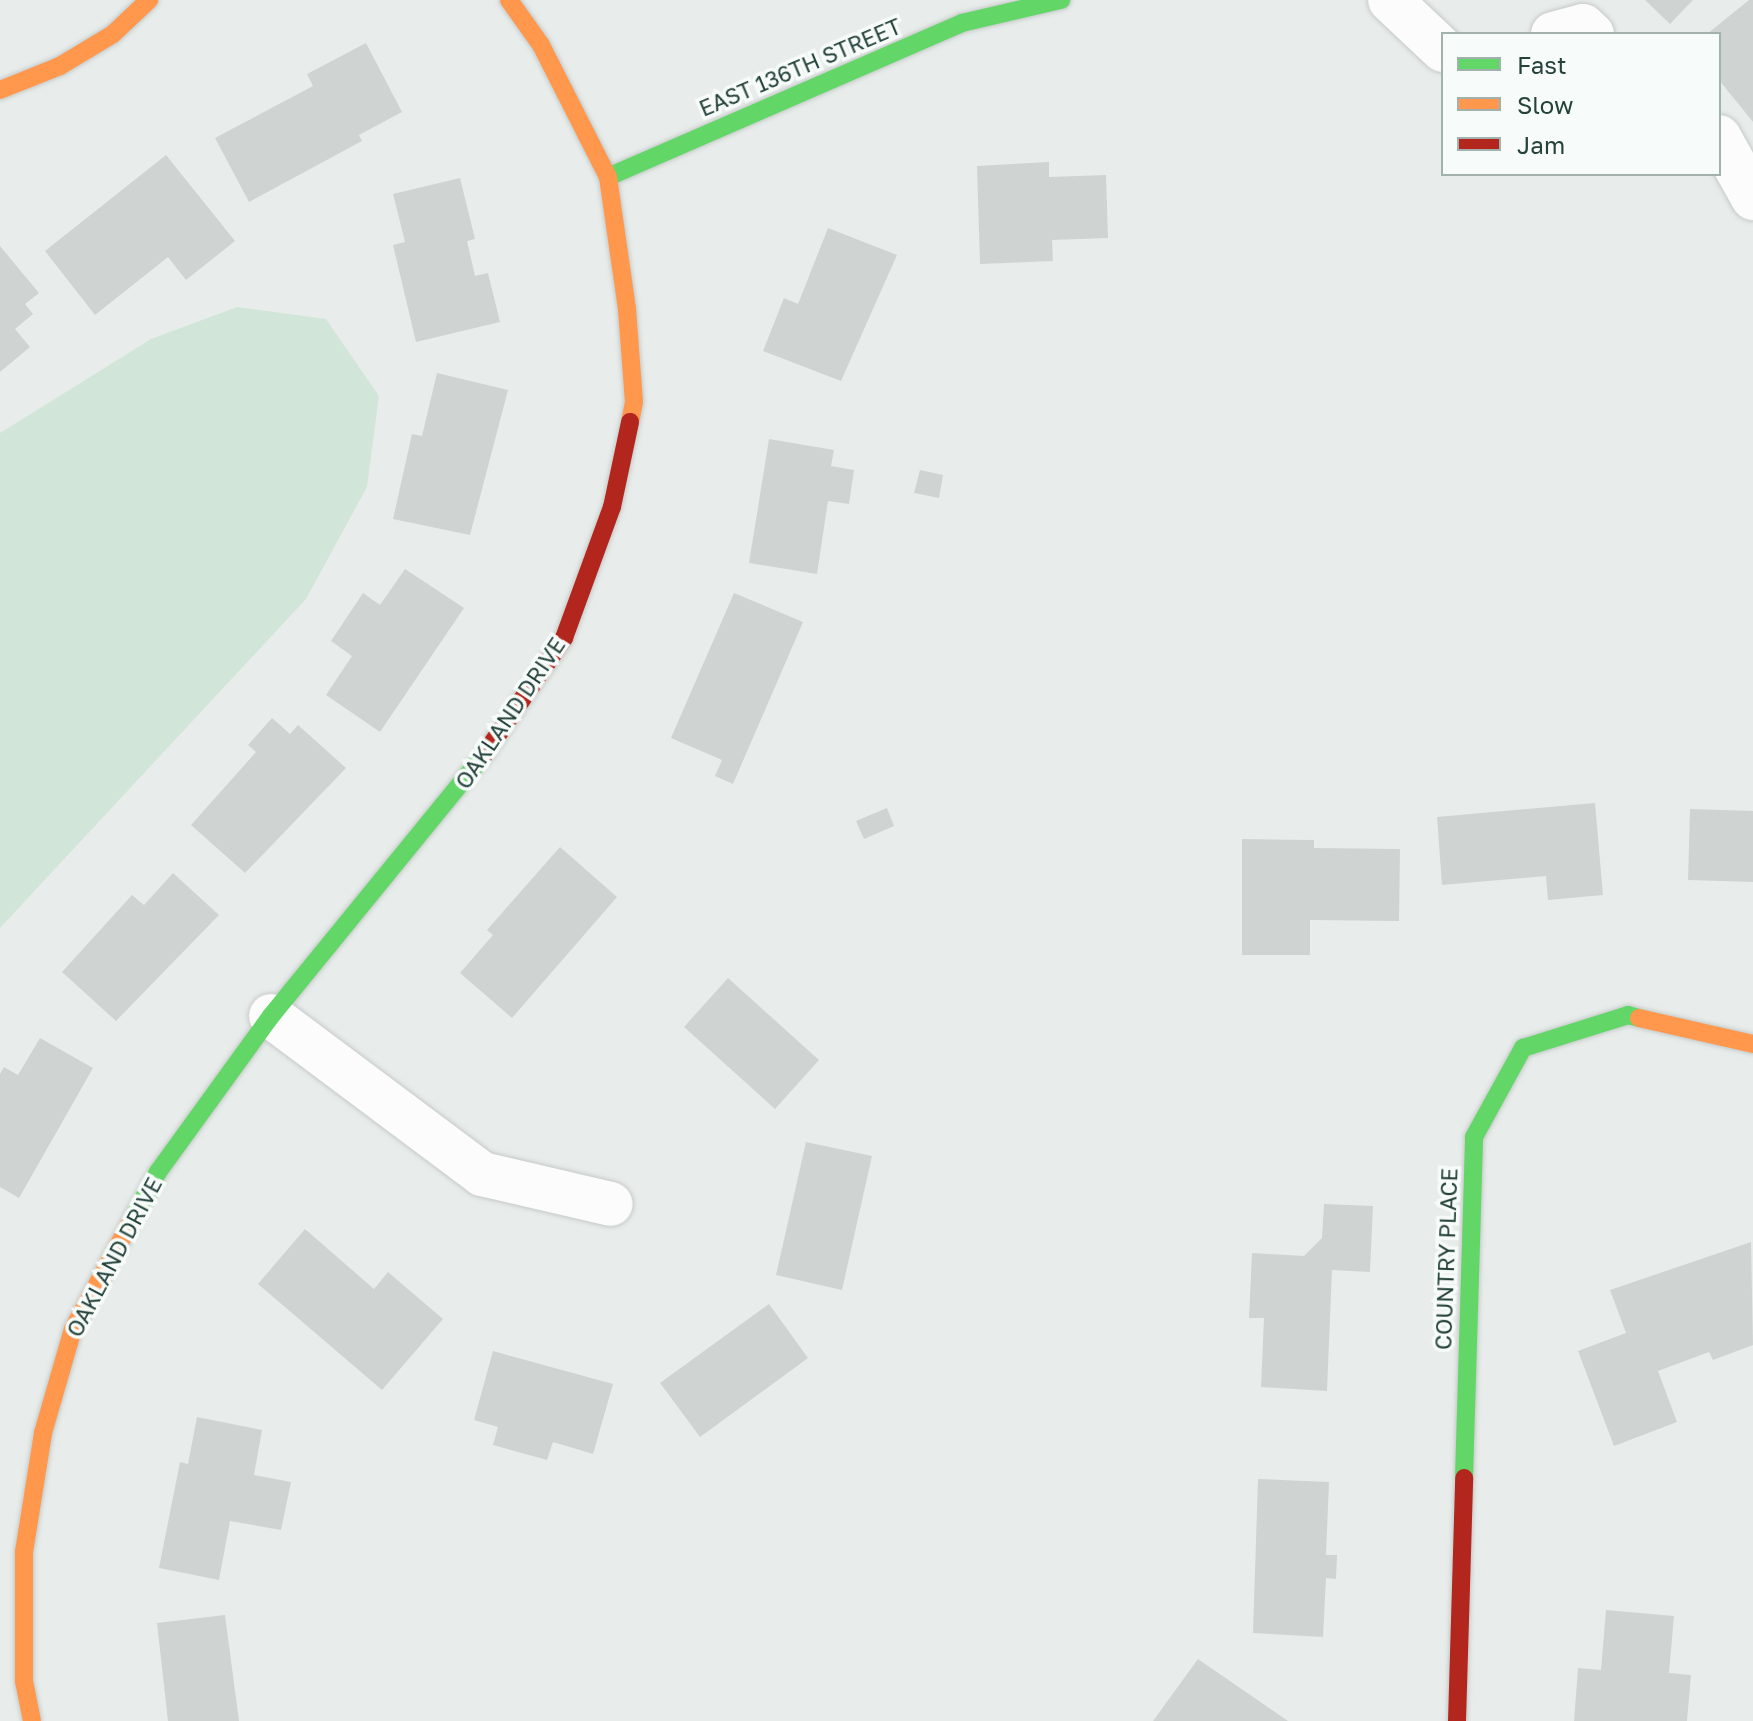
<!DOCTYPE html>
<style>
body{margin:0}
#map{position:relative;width:1753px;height:1721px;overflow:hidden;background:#e8edeb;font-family:"Golos Text",sans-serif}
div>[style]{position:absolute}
.green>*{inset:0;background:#d1e6d8}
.building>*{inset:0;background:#cfd4d2}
.roads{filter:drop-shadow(0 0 2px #c5cac8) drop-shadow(0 0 2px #c5cac8)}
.street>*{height:44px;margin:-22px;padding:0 22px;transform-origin:22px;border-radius:22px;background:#fcfcfc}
.fast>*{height:18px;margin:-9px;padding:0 9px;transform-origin:9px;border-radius:9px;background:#63d668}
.slow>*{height:18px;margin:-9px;padding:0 9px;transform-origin:9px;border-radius:9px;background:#ff974d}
.jam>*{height:18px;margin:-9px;padding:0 9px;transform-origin:9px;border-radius:9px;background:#b3261e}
span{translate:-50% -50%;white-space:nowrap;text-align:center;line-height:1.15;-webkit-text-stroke:7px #f7fbf9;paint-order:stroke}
.street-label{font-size:22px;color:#24423a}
.legend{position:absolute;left:1441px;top:32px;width:280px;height:144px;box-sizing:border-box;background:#f7fbf9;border:2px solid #a3b1ad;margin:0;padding:10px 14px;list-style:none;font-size:24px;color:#24423a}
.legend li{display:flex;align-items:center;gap:16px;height:40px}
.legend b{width:40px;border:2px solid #a3b1ad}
</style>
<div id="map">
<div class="green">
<i style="clip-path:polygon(237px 307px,326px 319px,379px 396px,367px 487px,306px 599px,0 928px,0 433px,151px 339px)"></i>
</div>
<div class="building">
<i style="clip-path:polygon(1645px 0,1693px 0,1670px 24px)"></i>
<i style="clip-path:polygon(1749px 0,1753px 0,1753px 122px,1719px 80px,1719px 34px,1707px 34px)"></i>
<i style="clip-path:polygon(366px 43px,402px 112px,359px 135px,362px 141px,249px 202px,215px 138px,313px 86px,307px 74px)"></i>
<i style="clip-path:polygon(166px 155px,235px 241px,186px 280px,168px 257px,95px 315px,45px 251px)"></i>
<i style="clip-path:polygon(1049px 162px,1049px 177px,1106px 175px,1108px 238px,1052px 240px,1053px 261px,980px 264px,977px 166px)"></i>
<i style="clip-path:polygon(460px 178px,475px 239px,467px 241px,475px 276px,488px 273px,500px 322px,416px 342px,393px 245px,405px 242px,393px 194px)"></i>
<i style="clip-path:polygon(828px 228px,897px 255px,841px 381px,763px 351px,784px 298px,798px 304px)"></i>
<i style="clip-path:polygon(0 246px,39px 293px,25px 304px,33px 314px,15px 329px,30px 347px,0 372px)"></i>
<i style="clip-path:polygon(437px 373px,508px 390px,470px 535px,393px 519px,412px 434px,422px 436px)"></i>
<i style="clip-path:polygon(769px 439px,834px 450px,831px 466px,854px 470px,849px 504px,828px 501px,817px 574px,749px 563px)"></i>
<i style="clip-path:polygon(920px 470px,943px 475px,939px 498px,914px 493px)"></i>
<i style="clip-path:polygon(405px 569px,464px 608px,380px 732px,326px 695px,352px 656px,331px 641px,363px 593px,380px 605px)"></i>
<i style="clip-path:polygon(734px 593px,803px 622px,733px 784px,715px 776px,722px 760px,671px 738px)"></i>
<i style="clip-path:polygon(272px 718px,290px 734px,298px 725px,346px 768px,245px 873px,191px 825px,256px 752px,248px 745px)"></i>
<i style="clip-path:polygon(1595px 803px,1603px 895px,1548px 900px,1546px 876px,1442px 885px,1437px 817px)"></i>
<i style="clip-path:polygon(887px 808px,894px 826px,864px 839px,856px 821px)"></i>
<i style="clip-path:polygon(1690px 809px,1753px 811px,1753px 882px,1688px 880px)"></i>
<i style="clip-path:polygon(1242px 839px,1314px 840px,1314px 848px,1400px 849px,1399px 921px,1310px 920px,1310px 955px,1242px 955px)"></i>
<i style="clip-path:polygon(560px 847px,617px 897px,512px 1018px,460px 973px,493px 935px,487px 930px)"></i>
<i style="clip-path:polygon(173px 873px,219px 915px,116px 1021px,62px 972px,132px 895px,144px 905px)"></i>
<i style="clip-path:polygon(728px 978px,819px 1060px,775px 1109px,684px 1027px)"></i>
<i style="clip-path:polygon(40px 1038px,93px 1068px,19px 1198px,0 1187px,0 1074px,4px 1067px,18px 1075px)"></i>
<i style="clip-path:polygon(806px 1142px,872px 1156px,842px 1290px,776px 1275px)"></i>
<i style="clip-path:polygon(1324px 1204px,1373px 1206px,1370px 1272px,1332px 1270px,1327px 1391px,1261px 1387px,1264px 1318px,1249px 1318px,1252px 1253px,1304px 1256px,1322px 1238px)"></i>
<i style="clip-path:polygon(305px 1229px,374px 1289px,388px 1272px,443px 1319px,382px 1390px,258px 1284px)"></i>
<i style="clip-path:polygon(1751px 1242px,1753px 1345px,1713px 1360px,1709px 1352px,1658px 1371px,1677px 1422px,1614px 1446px,1578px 1351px,1626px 1333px,1610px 1290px)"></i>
<i style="clip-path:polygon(769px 1304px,808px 1358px,700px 1437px,660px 1383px)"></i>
<i style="clip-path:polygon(493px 1351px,613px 1384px,593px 1454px,553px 1442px,547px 1460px,493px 1445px,498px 1427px,474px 1420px)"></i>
<i style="clip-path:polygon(197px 1417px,262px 1430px,254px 1475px,291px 1482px,281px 1530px,230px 1521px,219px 1580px,159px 1568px,180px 1462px,188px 1464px)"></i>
<i style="clip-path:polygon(1258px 1479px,1329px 1482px,1326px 1555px,1337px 1555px,1336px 1579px,1326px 1578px,1323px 1637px,1253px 1633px)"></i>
<i style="clip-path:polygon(1606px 1610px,1674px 1616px,1669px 1673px,1691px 1675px,1687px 1721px,1574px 1721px,1578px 1668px,1601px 1670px)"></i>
<i style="clip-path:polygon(225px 1615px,239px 1721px,168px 1721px,157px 1623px)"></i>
<i style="clip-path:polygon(1198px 1659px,1288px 1721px,1153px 1721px)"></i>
</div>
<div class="roads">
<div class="street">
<i style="left:1390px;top:0;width:73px;rotate:43.3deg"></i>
<i style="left:1553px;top:34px;width:31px;rotate:-15deg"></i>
<i style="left:1583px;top:26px;width:12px;rotate:42deg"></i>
<i style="left:1719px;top:137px;width:70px;rotate:60.9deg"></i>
<i style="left:271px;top:1016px;width:264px;rotate:36.8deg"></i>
<i style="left:482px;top:1174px;width:132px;rotate:13.1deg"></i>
</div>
<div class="fast">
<i style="left:608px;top:177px;width:386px;rotate:-23.5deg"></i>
<i style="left:962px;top:23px;width:102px;rotate:-13.1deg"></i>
<i style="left:134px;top:1216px;width:50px;rotate:-61.4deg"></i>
<i style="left:158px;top:1172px;width:193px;rotate:-54.1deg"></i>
<i style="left:271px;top:1016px;width:337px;rotate:-50.8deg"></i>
<i style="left:1464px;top:1478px;width:341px;rotate:-88.3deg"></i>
<i style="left:1474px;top:1137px;width:102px;rotate:-61.2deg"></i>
<i style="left:1523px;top:1048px;width:110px;rotate:-17.4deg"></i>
<i style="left:1628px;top:1015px;width:11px;rotate:15deg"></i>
</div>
<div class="slow">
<i style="left:509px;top:0;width:55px;rotate:54.6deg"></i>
<i style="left:541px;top:45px;width:148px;rotate:63.1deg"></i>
<i style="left:608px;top:177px;width:133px;rotate:81.8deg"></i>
<i style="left:627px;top:309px;width:93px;rotate:85.7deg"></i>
<i style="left:634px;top:402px;width:20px;rotate:101deg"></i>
<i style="left:0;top:90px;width:65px;rotate:-21.8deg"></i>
<i style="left:60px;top:66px;width:62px;rotate:-31.1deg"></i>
<i style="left:113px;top:34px;width:50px;rotate:-43.4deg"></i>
<i style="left:1639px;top:1018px;width:117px;rotate:12.8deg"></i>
<i style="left:32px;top:1721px;width:41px;rotate:-101.3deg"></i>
<i style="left:24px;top:1681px;width:129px;rotate:-90deg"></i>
<i style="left:24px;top:1552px;width:121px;rotate:-80.9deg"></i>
<i style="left:43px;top:1433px;width:108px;rotate:-73.9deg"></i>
<i style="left:73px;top:1329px;width:128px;rotate:-61.6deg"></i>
</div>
<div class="jam">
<i style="left:484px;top:755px;width:142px;rotate:-55.6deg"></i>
<i style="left:564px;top:638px;width:140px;rotate:-69.9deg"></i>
<i style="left:612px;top:507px;width:87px;rotate:-78deg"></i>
<i style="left:1457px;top:1721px;width:243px;rotate:-88.3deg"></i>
</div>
</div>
<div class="street-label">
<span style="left:800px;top:67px;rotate:-23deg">EAST 136TH STREET</span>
<span style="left:510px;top:713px;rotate:-56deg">OAKLAND DRIVE</span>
<span style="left:114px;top:1257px;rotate:-62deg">OAKLAND DRIVE</span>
<span style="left:1446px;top:1259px;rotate:-88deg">COUNTRY PLACE</span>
</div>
<ul class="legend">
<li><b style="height:10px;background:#63d668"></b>Fast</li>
<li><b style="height:10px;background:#ff974d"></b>Slow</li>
<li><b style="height:10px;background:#b3261e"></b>Jam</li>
</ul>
</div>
